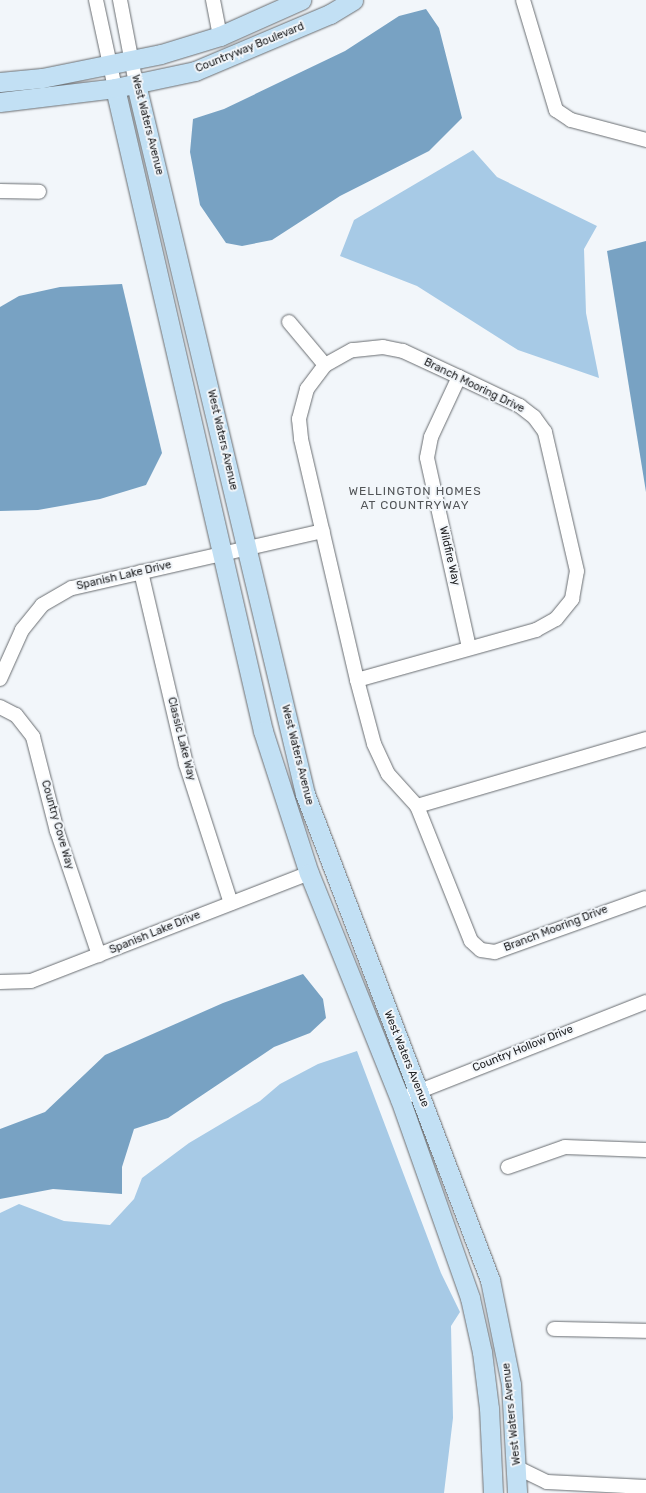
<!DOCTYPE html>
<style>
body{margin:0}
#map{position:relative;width:646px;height:1493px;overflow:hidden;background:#f2f6fa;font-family:Rubik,sans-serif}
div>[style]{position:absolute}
.green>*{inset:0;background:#a7cae6}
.water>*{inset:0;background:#78a2c3}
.roads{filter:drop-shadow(0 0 1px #696d71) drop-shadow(0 0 1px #696d71)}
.street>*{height:14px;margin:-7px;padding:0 7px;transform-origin:7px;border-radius:7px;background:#fff}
.secondary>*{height:19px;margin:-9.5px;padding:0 9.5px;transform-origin:9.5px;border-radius:9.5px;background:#c2e0f4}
span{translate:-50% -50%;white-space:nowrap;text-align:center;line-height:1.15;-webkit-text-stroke:4px #f2f6fa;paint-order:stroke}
.street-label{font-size:11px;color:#202123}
.neighbourhood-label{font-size:12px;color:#525558;letter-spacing:1px}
</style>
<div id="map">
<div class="green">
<i style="clip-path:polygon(473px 150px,497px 177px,597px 226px,584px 249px,586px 313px,599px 378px,518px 350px,417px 286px,340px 256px,354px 220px)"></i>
<i style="clip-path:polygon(357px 1051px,441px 1273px,460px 1312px,451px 1326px,453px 1418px,444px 1493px,0 1493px,0 1213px,19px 1204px,64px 1221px,110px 1225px,134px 1199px,142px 1178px,189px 1143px,260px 1101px,280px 1084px,318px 1064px)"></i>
</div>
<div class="water">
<i style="clip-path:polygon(426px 9px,439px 28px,462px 118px,429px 151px,340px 196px,272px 240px,242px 246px,226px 243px,200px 205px,190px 152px,193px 119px,224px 109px,345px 51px,399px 16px)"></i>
<i style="clip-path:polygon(646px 241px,646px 492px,607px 251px)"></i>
<i style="clip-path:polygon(122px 284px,162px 453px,146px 485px,100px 499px,38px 510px,0 511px,0 307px,19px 296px,60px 287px)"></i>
<i style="clip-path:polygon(303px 974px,323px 999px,326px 1018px,310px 1033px,274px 1047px,168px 1118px,134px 1129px,122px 1167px,122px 1194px,53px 1189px,0 1199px,0 1129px,45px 1112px,105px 1055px,223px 1003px)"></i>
</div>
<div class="roads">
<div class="street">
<i style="left:96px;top:0;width:90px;rotate:77.8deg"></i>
<i style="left:120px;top:0;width:86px;rotate:79.2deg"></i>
<i style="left:213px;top:0;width:37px;rotate:79deg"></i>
<i style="left:523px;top:0;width:115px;rotate:73.3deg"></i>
<i style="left:556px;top:110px;width:18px;rotate:34deg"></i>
<i style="left:571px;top:120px;width:78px;rotate:14.9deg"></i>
<i style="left:0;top:191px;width:39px;rotate:1deg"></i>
<i style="left:289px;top:322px;width:56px;rotate:50.1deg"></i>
<i style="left:459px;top:377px;width:66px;rotate:115deg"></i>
<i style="left:431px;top:437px;width:21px;rotate:101deg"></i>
<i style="left:427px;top:458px;width:194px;rotate:77.5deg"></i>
<i style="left:141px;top:572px;width:197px;rotate:76.8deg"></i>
<i style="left:186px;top:764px;width:146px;rotate:72.1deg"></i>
<i style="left:0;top:679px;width:54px;rotate:-65.8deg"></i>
<i style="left:22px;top:630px;width:32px;rotate:-51deg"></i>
<i style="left:42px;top:605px;width:34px;rotate:-30deg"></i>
<i style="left:72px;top:588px;width:257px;rotate:-12.8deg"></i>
<i style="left:357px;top:680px;width:186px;rotate:-15.6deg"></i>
<i style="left:536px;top:630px;width:23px;rotate:-29deg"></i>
<i style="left:556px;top:619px;width:26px;rotate:-51deg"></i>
<i style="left:572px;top:599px;width:28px;rotate:-80deg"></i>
<i style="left:577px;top:571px;width:143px;rotate:-103deg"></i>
<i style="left:545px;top:432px;width:19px;rotate:-126deg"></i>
<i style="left:534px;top:417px;width:18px;rotate:-142deg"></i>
<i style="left:520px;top:406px;width:68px;rotate:-154.6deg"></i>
<i style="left:459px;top:377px;width:62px;rotate:-155.1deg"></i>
<i style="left:403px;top:351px;width:20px;rotate:-169deg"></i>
<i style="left:383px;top:347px;width:31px;rotate:174deg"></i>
<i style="left:352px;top:350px;width:31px;rotate:151deg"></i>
<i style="left:325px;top:365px;width:30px;rotate:127deg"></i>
<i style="left:307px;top:389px;width:31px;rotate:105deg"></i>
<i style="left:299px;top:419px;width:20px;rotate:84deg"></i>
<i style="left:301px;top:439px;width:247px;rotate:76.9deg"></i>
<i style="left:357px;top:680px;width:66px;rotate:75.1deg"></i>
<i style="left:374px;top:744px;width:33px;rotate:65deg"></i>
<i style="left:388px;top:774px;width:43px;rotate:47.8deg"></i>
<i style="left:417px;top:806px;width:145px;rotate:68.2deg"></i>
<i style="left:471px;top:941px;width:13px;rotate:42deg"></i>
<i style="left:481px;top:950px;width:14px;rotate:8deg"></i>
<i style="left:495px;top:952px;width:160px;rotate:-19.7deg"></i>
<i style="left:0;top:707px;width:18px;rotate:27deg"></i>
<i style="left:16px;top:715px;width:28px;rotate:52deg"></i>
<i style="left:33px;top:737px;width:97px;rotate:75.7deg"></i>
<i style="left:57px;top:831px;width:131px;rotate:71.3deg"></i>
<i style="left:417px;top:806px;width:239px;rotate:-16.3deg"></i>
<i style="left:0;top:982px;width:31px;rotate:-2deg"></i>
<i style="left:31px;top:981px;width:298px;rotate:-21.2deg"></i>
<i style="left:410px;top:1095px;width:254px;rotate:-21.5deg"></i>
<i style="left:508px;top:1167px;width:60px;rotate:-19.3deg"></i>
<i style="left:565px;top:1147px;width:81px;rotate:2.1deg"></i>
<i style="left:554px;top:1329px;width:92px;rotate:1.2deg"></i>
<i style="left:518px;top:1468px;width:32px;rotate:26deg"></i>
<i style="left:547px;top:1482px;width:99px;rotate:2.9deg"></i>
</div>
<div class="secondary">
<i style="left:0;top:82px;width:42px;rotate:-5.4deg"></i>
<i style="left:42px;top:78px;width:121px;rotate:-11.4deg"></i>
<i style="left:161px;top:54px;width:62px;rotate:-17deg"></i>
<i style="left:220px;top:36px;width:89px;rotate:-24deg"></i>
<i style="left:136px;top:84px;width:730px;rotate:76.61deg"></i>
<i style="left:305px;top:794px;width:520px;rotate:69.16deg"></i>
<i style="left:490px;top:1280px;width:106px;rotate:78.6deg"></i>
<i style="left:511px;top:1384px;width:109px;rotate:86.8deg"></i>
<i style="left:115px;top:88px;width:660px;rotate:77.04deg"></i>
<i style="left:263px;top:731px;width:149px;rotate:72.1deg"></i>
<i style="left:309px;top:873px;width:244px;rotate:68.1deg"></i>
<i style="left:400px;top:1099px;width:211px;rotate:70.6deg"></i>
<i style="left:470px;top:1298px;width:55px;rotate:77.5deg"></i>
<i style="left:482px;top:1352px;width:56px;rotate:82.9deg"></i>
<i style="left:489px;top:1408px;width:85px;rotate:87.3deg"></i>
<i style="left:0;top:102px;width:116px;rotate:-6.9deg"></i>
<i style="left:115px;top:88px;width:82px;rotate:-12deg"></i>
<i style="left:195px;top:71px;width:147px;rotate:-22.9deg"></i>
<i style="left:330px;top:14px;width:27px;rotate:-31deg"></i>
</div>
</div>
<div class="street-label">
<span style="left:250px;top:48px;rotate:-22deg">Countryway Boulevard</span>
<span style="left:147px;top:125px;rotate:76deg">West Waters Avenue</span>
<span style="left:474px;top:386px;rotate:26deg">Branch Mooring Drive</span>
<span style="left:222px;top:440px;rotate:77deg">West Waters Avenue</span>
<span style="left:449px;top:556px;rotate:77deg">Wildfire Way</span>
<span style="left:124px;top:576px;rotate:-13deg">Spanish Lake Drive</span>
<span style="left:181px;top:739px;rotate:76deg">Classic Lake Way</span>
<span style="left:297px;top:755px;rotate:76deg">West Waters Avenue</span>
<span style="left:57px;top:825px;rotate:74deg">Country Cove Way</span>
<span style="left:556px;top:929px;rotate:-21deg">Branch Mooring Drive</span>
<span style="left:155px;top:933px;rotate:-22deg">Spanish Lake Drive</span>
<span style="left:523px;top:1049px;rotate:-22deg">Country Hollow Drive</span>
<span style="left:406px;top:1059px;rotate:68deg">West Waters Avenue</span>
<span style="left:512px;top:1414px;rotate:-96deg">West Waters Avenue</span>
</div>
<div class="neighbourhood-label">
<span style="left:415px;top:499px">WELLINGTON HOMES<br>AT COUNTRYWAY</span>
</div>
</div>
